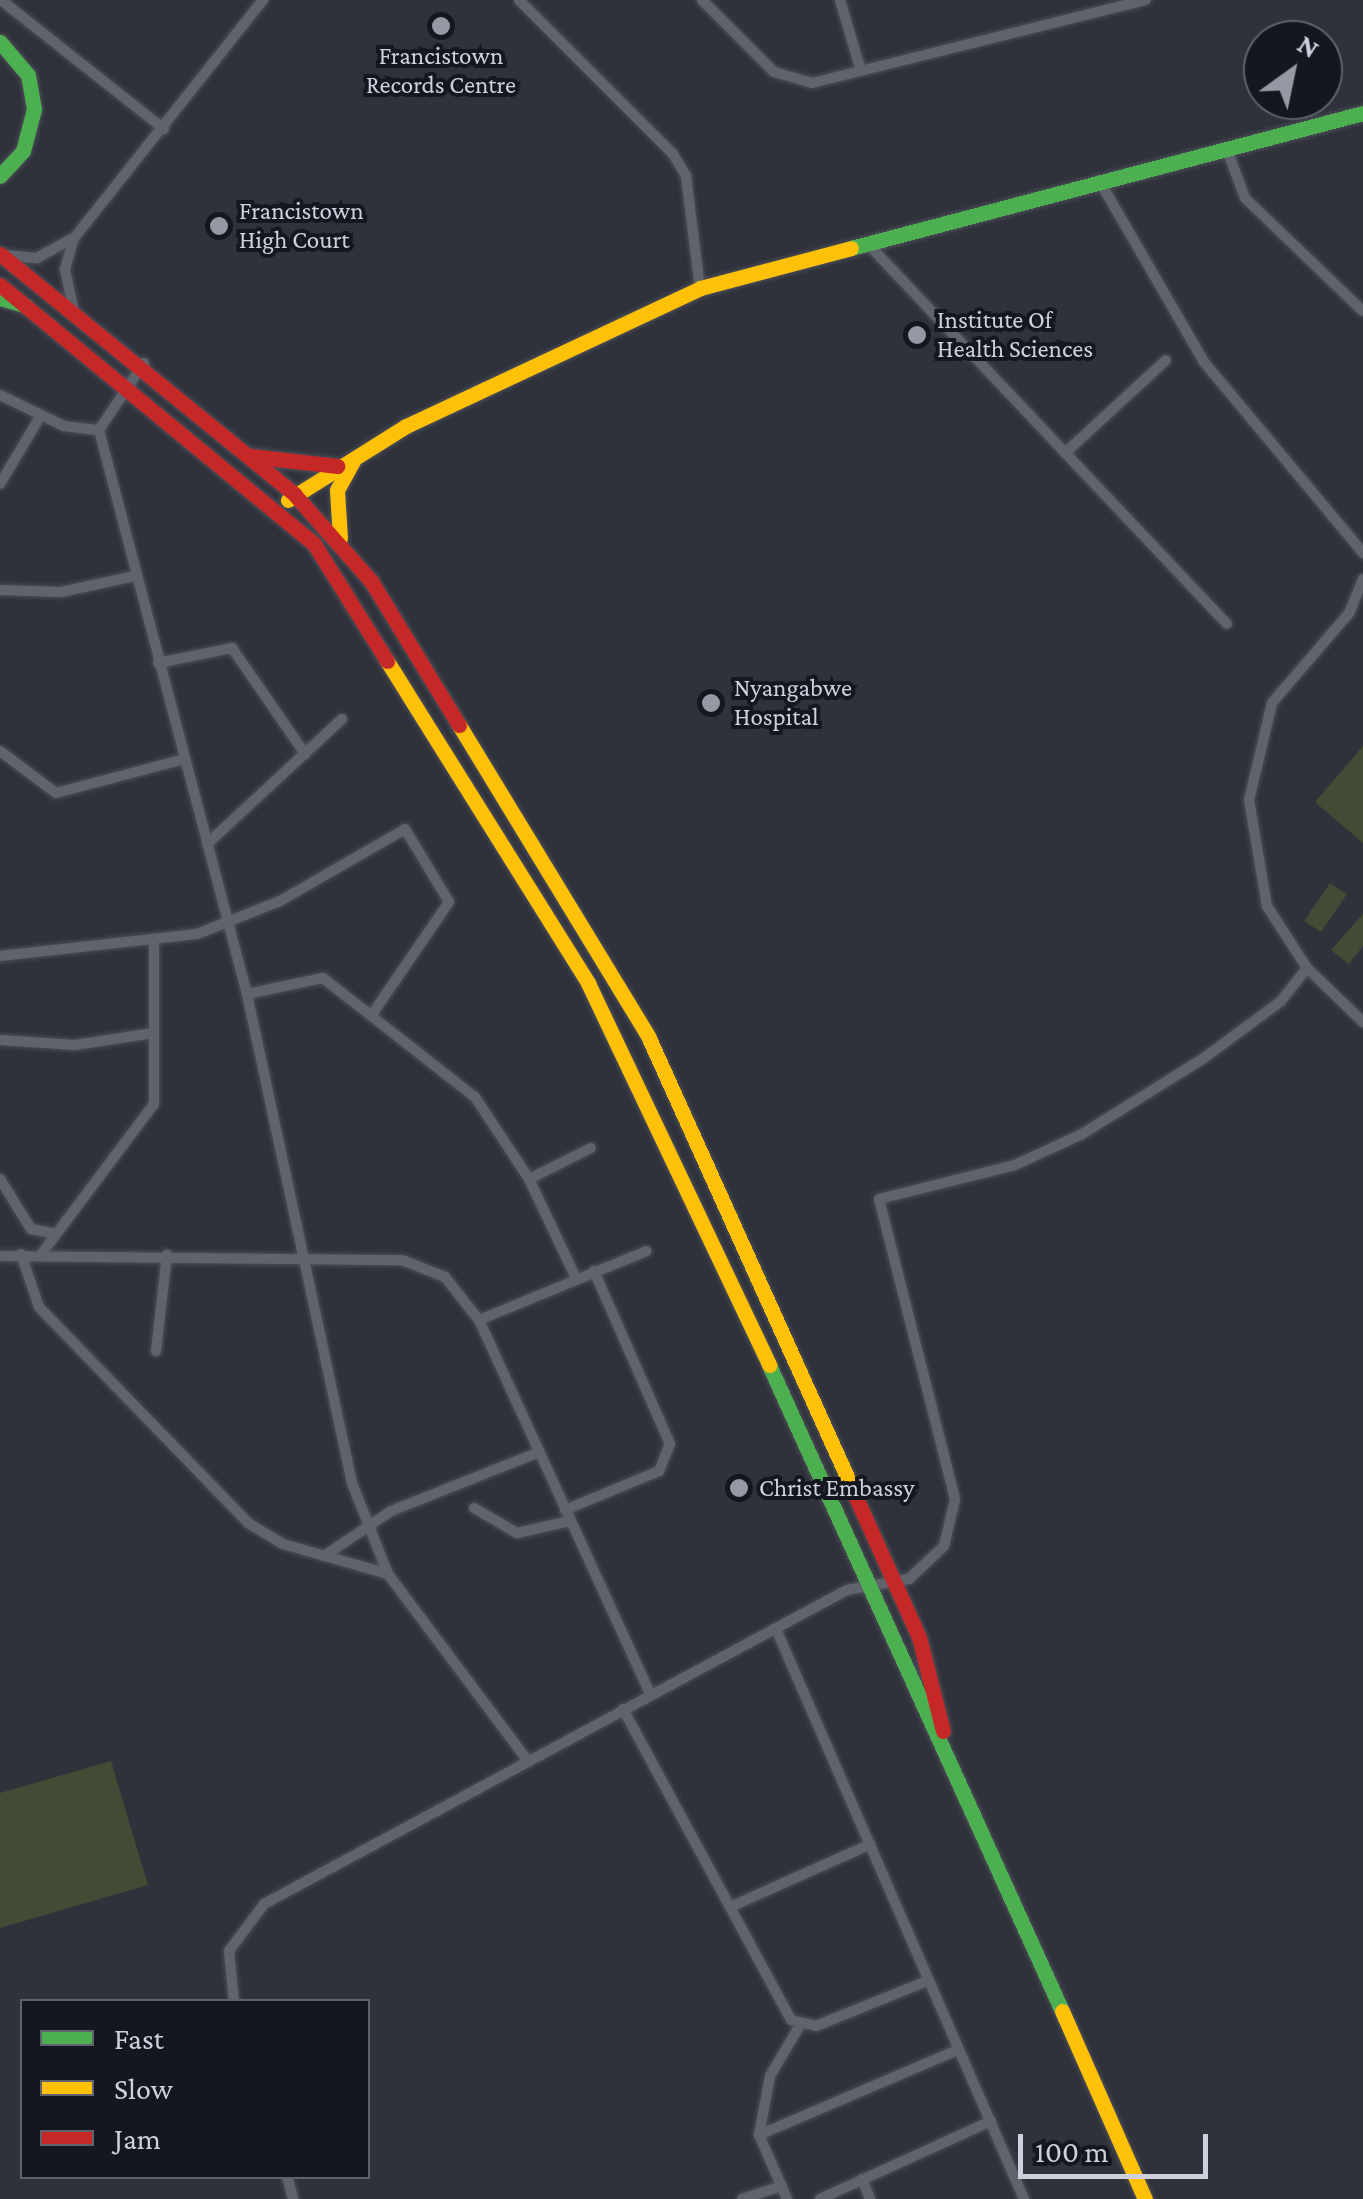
<!DOCTYPE html>
<style>
body{margin:0}
#map{position:relative;width:1363px;height:2199px;overflow:hidden;background:#2f323b;font-family:"Crimson Pro",serif}
div>[style]{position:absolute}
.green>*{inset:0;background:#424c35}
.roads{filter:drop-shadow(0 0 2px #4c4e57) drop-shadow(0 0 2px #4c4e57)}
.street>*{height:10px;margin:-5px;padding:0 5px;transform-origin:5px;border-radius:5px;background:#60636b}
.fast>*{height:15px;margin:-7.5px;padding:0 7.5px;transform-origin:7.5px;border-radius:7.5px;background:#4caf50}
.slow>*{height:15px;margin:-7.5px;padding:0 7.5px;transform-origin:7.5px;border-radius:7.5px;background:#ffc107}
.jam>*{height:15px;margin:-7.5px;padding:0 7.5px;transform-origin:7.5px;border-radius:7.5px;background:#c62828}
.dots>*{width:28px;height:28px;translate:-50% -50%;box-sizing:border-box;border:5px solid #151720;border-radius:50%}
span{translate:-50% -50%;white-space:nowrap;text-align:center;line-height:1.15;-webkit-text-stroke:8px #151720;paint-order:stroke}
.poi-label{font-size:25px;color:#cdd1dd}
.left{translate:0 -50%;text-align:left}
.legend{position:absolute;left:20px;top:1999px;width:350px;height:180px;box-sizing:border-box;background:#151720;border:2px solid #5f616c;margin:0;padding:12px 18px;list-style:none;font-size:30px;color:#cdd1dd}
.legend li{display:flex;align-items:center;gap:20px;height:50px}
.legend b{width:50px;border:2px solid #5f616c}
.north{position:absolute;left:1243px;top:20px;width:100px;height:100px;box-sizing:border-box;background:#151720;border:2px solid #5f616c;border-radius:50%;rotate:33deg;font-size:28px;font-weight:700;line-height:40px;text-align:center;color:#cdd1dd}
.north::after{content:'';display:block;margin:auto;width:35px;height:45px;background:#9699a4;clip-path:polygon(50% 0,100% 100%,50% 72%,0 100%)}
.scale{position:absolute;left:1018px;top:2134px;width:190px;height:45px;box-sizing:border-box;border:5px solid #cdd1dd;border-top:0;padding-left:12px;font-size:30px;line-height:35px;white-space:nowrap;color:#cdd1dd;-webkit-text-stroke:8px #151720;paint-order:stroke}
</style>
<div id="map">
<div class="green">
<i style="clip-path:polygon(1363px 746px,1363px 843px,1315px 802px)"></i>
<i style="clip-path:polygon(1330px 883px,1347px 894px,1321px 932px,1304px 921px)"></i>
<i style="clip-path:polygon(1363px 914px,1363px 946px,1349px 964px,1331px 950px)"></i>
<i style="clip-path:polygon(111px 1761px,148px 1885px,0 1928px,0 1793px)"></i>
</div>
<div class="roads">
<div class="street">
<i style="left:1px;top:0;width:208px;rotate:38.4deg"></i>
<i style="left:519px;top:0;width:218px;rotate:45deg"></i>
<i style="left:673px;top:154px;width:26px;rotate:59deg"></i>
<i style="left:686px;top:176px;width:113px;rotate:82.9deg"></i>
<i style="left:702px;top:0;width:102px;rotate:45deg"></i>
<i style="left:774px;top:72px;width:40px;rotate:16deg"></i>
<i style="left:812px;top:83px;width:344px;rotate:-14deg"></i>
<i style="left:840px;top:0;width:74px;rotate:73.5deg"></i>
<i style="left:1226px;top:147px;width:54px;rotate:69.6deg"></i>
<i style="left:1245px;top:198px;width:163px;rotate:43.8deg"></i>
<i style="left:1099px;top:180px;width:210px;rotate:60deg"></i>
<i style="left:1204px;top:362px;width:249px;rotate:50.2deg"></i>
<i style="left:867px;top:243px;width:524px;rotate:46.62deg"></i>
<i style="left:6px;top:255px;width:31px;rotate:6deg"></i>
<i style="left:37px;top:258px;width:43px;rotate:-28.9deg"></i>
<i style="left:75px;top:237px;width:303px;rotate:-51.6deg"></i>
<i style="left:73px;top:307px;width:39px;rotate:-102deg"></i>
<i style="left:65px;top:269px;width:32px;rotate:-74deg"></i>
<i style="left:144px;top:363px;width:81px;rotate:123.9deg"></i>
<i style="left:99px;top:430px;width:583px;rotate:75.3deg"></i>
<i style="left:247px;top:994px;width:500px;rotate:77.88deg"></i>
<i style="left:352px;top:1483px;width:98px;rotate:68.4deg"></i>
<i style="left:388px;top:1574px;width:232px;rotate:53.2deg"></i>
<i style="left:0;top:395px;width:71px;rotate:25.8deg"></i>
<i style="left:64px;top:426px;width:35px;rotate:7deg"></i>
<i style="left:1065px;top:453px;width:137px;rotate:-42.6deg"></i>
<i style="left:0;top:484px;width:80px;rotate:-59.3deg"></i>
<i style="left:1363px;top:579px;width:35px;rotate:112deg"></i>
<i style="left:1350px;top:612px;width:120px;rotate:130.6deg"></i>
<i style="left:1272px;top:703px;width:100px;rotate:103.3deg"></i>
<i style="left:1249px;top:800px;width:108px;rotate:80.4deg"></i>
<i style="left:1267px;top:906px;width:74px;rotate:57.2deg"></i>
<i style="left:1307px;top:968px;width:78px;rotate:44deg"></i>
<i style="left:0;top:590px;width:61px;rotate:1.9deg"></i>
<i style="left:61px;top:592px;width:76px;rotate:-12.2deg"></i>
<i style="left:158px;top:663px;width:76px;rotate:-11.5deg"></i>
<i style="left:232px;top:648px;width:129px;rotate:55.4deg"></i>
<i style="left:0;top:751px;width:70px;rotate:36.9deg"></i>
<i style="left:56px;top:793px;width:133px;rotate:-14.8deg"></i>
<i style="left:207px;top:844px;width:184px;rotate:-42.8deg"></i>
<i style="left:0;top:956px;width:198px;rotate:-6.4deg"></i>
<i style="left:197px;top:934px;width:89px;rotate:-21.7deg"></i>
<i style="left:280px;top:901px;width:144px;rotate:-29.9deg"></i>
<i style="left:405px;top:829px;width:85px;rotate:58.9deg"></i>
<i style="left:449px;top:902px;width:135px;rotate:124.4deg"></i>
<i style="left:247px;top:994px;width:78px;rotate:-11.9deg"></i>
<i style="left:323px;top:978px;width:193px;rotate:38.1deg"></i>
<i style="left:475px;top:1097px;width:98px;rotate:56.6deg"></i>
<i style="left:529px;top:1179px;width:110px;rotate:64.6deg"></i>
<i style="left:0;top:1040px;width:75px;rotate:3.8deg"></i>
<i style="left:75px;top:1045px;width:79px;rotate:-8.7deg"></i>
<i style="left:0;top:1179px;width:59px;rotate:58.2deg"></i>
<i style="left:31px;top:1229px;width:25px;rotate:11deg"></i>
<i style="left:529px;top:1179px;width:69px;rotate:-26.6deg"></i>
<i style="left:42px;top:1253px;width:186px;rotate:-53.1deg"></i>
<i style="left:154px;top:1104px;width:158px;rotate:-90deg"></i>
<i style="left:21px;top:1254px;width:56px;rotate:71.2deg"></i>
<i style="left:39px;top:1307px;width:301px;rotate:45.9deg"></i>
<i style="left:248px;top:1523px;width:41px;rotate:31deg"></i>
<i style="left:283px;top:1544px;width:109px;rotate:15.9deg"></i>
<i style="left:0;top:1256px;width:402px;rotate:0.6deg"></i>
<i style="left:402px;top:1260px;width:46px;rotate:21.6deg"></i>
<i style="left:445px;top:1277px;width:55px;rotate:51.7deg"></i>
<i style="left:479px;top:1320px;width:411px;rotate:65.4deg"></i>
<i style="left:479px;top:1320px;width:181px;rotate:-22.4deg"></i>
<i style="left:156px;top:1351px;width:97px;rotate:-83.5deg"></i>
<i style="left:474px;top:1508px;width:50px;rotate:30.2deg"></i>
<i style="left:517px;top:1533px;width:54px;rotate:-12.8deg"></i>
<i style="left:565px;top:1510px;width:102px;rotate:-22.5deg"></i>
<i style="left:659px;top:1471px;width:29px;rotate:-68deg"></i>
<i style="left:670px;top:1444px;width:189px;rotate:-113.7deg"></i>
<i style="left:324px;top:1556px;width:81px;rotate:-33.9deg"></i>
<i style="left:391px;top:1511px;width:159px;rotate:-21.7deg"></i>
<i style="left:776px;top:1629px;width:622px;rotate:66.49deg"></i>
<i style="left:623px;top:1709px;width:353px;rotate:61.6deg"></i>
<i style="left:791px;top:2020px;width:26px;rotate:13deg"></i>
<i style="left:816px;top:2026px;width:120px;rotate:-22.1deg"></i>
<i style="left:730px;top:1907px;width:154px;rotate:-24.1deg"></i>
<i style="left:234px;top:2002px;width:51px;rotate:-95.6deg"></i>
<i style="left:229px;top:1951px;width:59px;rotate:-53.3deg"></i>
<i style="left:264px;top:1904px;width:662px;rotate:-28.31deg"></i>
<i style="left:847px;top:1590px;width:63px;rotate:-10.1deg"></i>
<i style="left:909px;top:1579px;width:48px;rotate:-43.3deg"></i>
<i style="left:944px;top:1546px;width:48px;rotate:-76.8deg"></i>
<i style="left:955px;top:1499px;width:309px;rotate:-104.2deg"></i>
<i style="left:879px;top:1199px;width:140px;rotate:-14deg"></i>
<i style="left:1015px;top:1165px;width:74px;rotate:-24.8deg"></i>
<i style="left:1082px;top:1134px;width:144px;rotate:-31.9deg"></i>
<i style="left:1204px;top:1058px;width:96px;rotate:-36.5deg"></i>
<i style="left:1281px;top:1001px;width:42px;rotate:-51.8deg"></i>
<i style="left:759px;top:2135px;width:213px;rotate:-23.2deg"></i>
<i style="left:287px;top:2176px;width:24px;rotate:75deg"></i>
<i style="left:862px;top:2179px;width:22px;rotate:68deg"></i>
<i style="left:742px;top:2199px;width:42px;rotate:-18deg"></i>
<i style="left:787px;top:2199px;width:70px;rotate:-113.6deg"></i>
<i style="left:759px;top:2135px;width:60px;rotate:-79.4deg"></i>
<i style="left:770px;top:2076px;width:59px;rotate:-59.5deg"></i>
<i style="left:820px;top:2199px;width:188px;rotate:-24.5deg"></i>
</div>
<div class="fast">
<i style="left:0;top:42px;width:43px;rotate:49.7deg"></i>
<i style="left:28px;top:75px;width:35px;rotate:80deg"></i>
<i style="left:34px;top:109px;width:43px;rotate:104.7deg"></i>
<i style="left:23px;top:151px;width:34px;rotate:133deg"></i>
<i style="left:851px;top:248px;width:529px;rotate:-14.77deg"></i>
<i style="left:0;top:298px;width:26px;rotate:16deg"></i>
<i style="left:769px;top:1365px;width:709px;rotate:65.6deg"></i>
</div>
<div class="slow">
<i style="left:288px;top:500px;width:139px;rotate:-32.1deg"></i>
<i style="left:406px;top:426px;width:325px;rotate:-25.1deg"></i>
<i style="left:700px;top:288px;width:156px;rotate:-14.8deg"></i>
<i style="left:340px;top:538px;width:48px;rotate:-93.6deg"></i>
<i style="left:337px;top:490px;width:33px;rotate:-61deg"></i>
<i style="left:387px;top:661px;width:380px;rotate:58deg"></i>
<i style="left:588px;top:983px;width:423px;rotate:64.6deg"></i>
<i style="left:459px;top:725px;width:364px;rotate:58.7deg"></i>
<i style="left:648px;top:1036px;width:499px;rotate:65.7deg"></i>
<i style="left:1062px;top:2011px;width:206px;rotate:66.2deg"></i>
</div>
<div class="jam">
<i style="left:0;top:254px;width:380px;rotate:39.2deg"></i>
<i style="left:294px;top:494px;width:116px;rotate:48.5deg"></i>
<i style="left:371px;top:581px;width:169px;rotate:58.6deg"></i>
<i style="left:0;top:285px;width:407px;rotate:39.5deg"></i>
<i style="left:314px;top:544px;width:138px;rotate:58deg"></i>
<i style="left:251px;top:456px;width:87px;rotate:6.6deg"></i>
<i style="left:853px;top:1491px;width:160px;rotate:65.7deg"></i>
<i style="left:919px;top:1637px;width:97px;rotate:75.7deg"></i>
</div>
</div>
<div class="dots">
<i style="left:441px;top:26px;background:#9699a4"></i>
<i style="left:219px;top:226px;background:#9699a4"></i>
<i style="left:917px;top:335px;background:#9699a4"></i>
<i style="left:711px;top:703px;background:#9699a4"></i>
<i style="left:739px;top:1488px;background:#9699a4"></i>
</div>
<div class="poi-label">
<span style="left:441px;top:71px">Francistown<br>Records Centre</span>
<span class="left" style="left:239px;top:226px">Francistown<br>High Court</span>
<span class="left" style="left:937px;top:335px">Institute Of<br>Health Sciences</span>
<span class="left" style="left:734px;top:703px">Nyangabwe<br>Hospital</span>
<span class="left" style="left:759px;top:1488px">Christ Embassy</span>
</div>
<ul class="legend">
<li><b style="height:12px;background:#4caf50"></b>Fast</li>
<li><b style="height:12px;background:#ffc107"></b>Slow</li>
<li><b style="height:12px;background:#c62828"></b>Jam</li>
</ul>
<div class="north">N</div>
<div class="scale">100 m</div>
</div>
